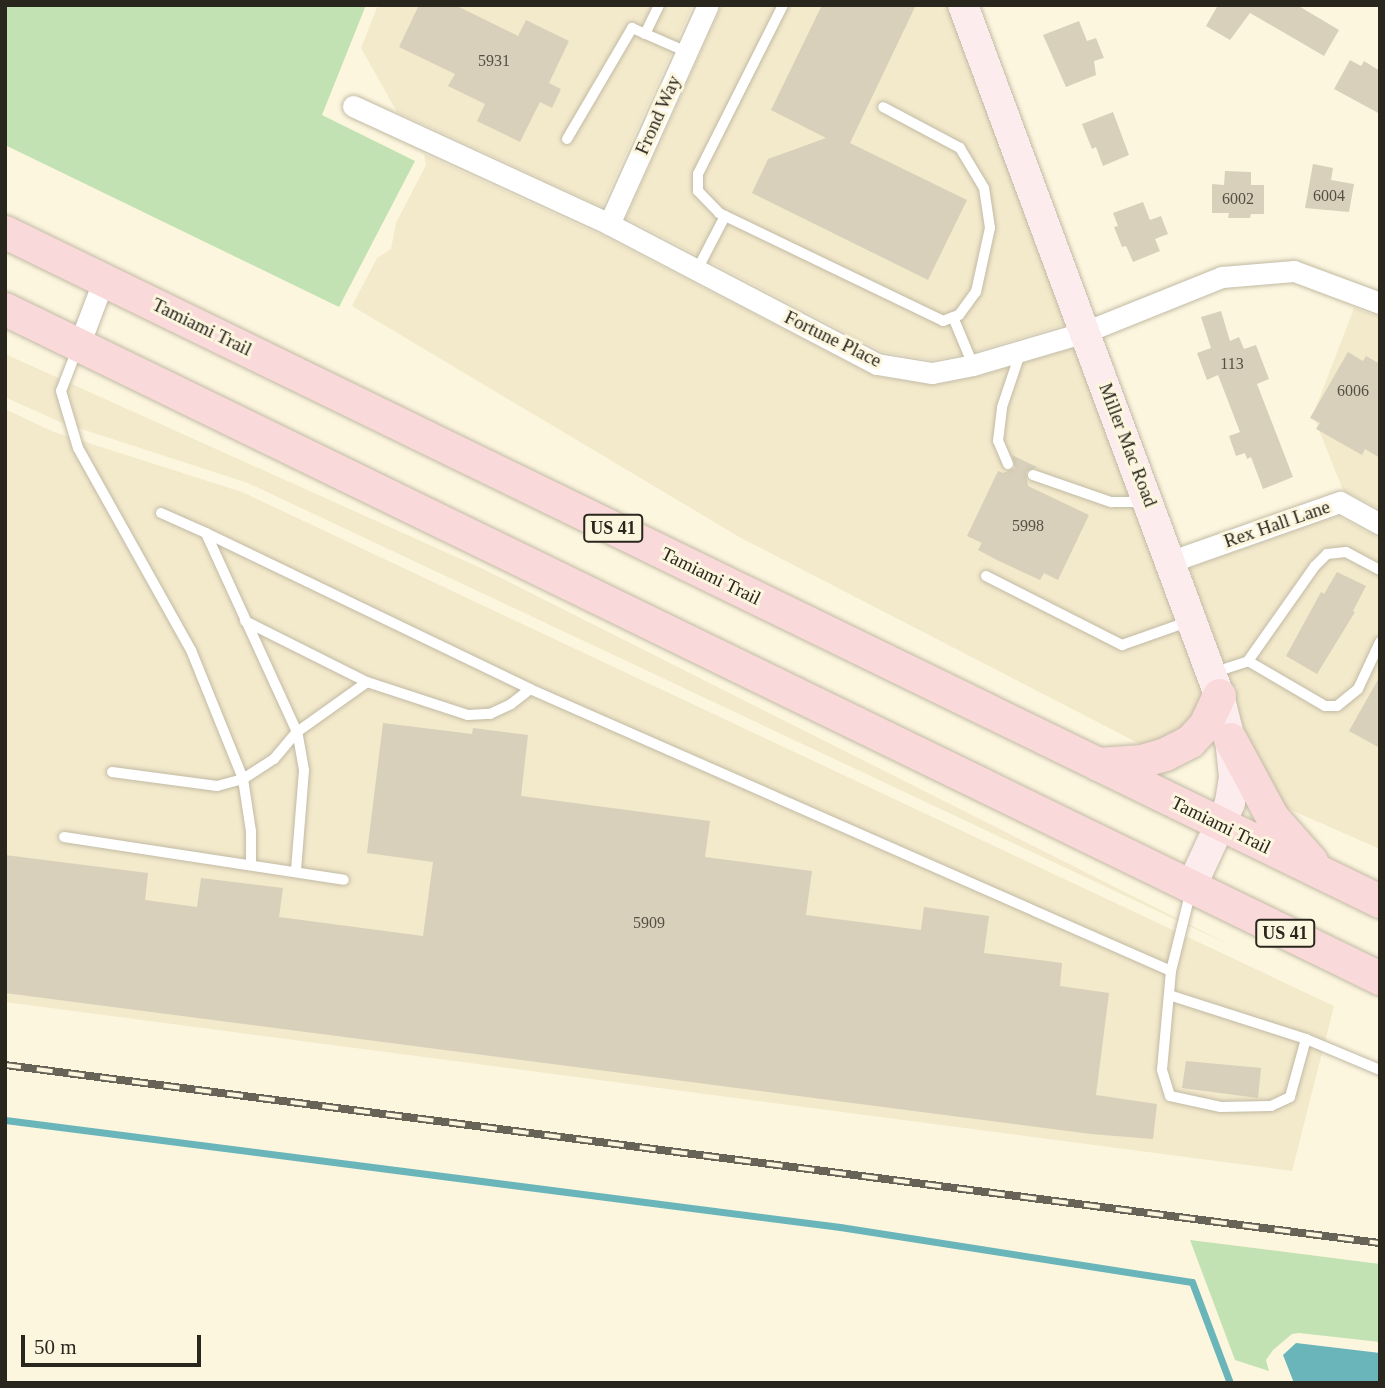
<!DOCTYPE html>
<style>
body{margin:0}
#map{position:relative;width:1385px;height:1388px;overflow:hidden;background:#fdf6df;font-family:Georgia,serif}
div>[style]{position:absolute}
.built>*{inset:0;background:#f3e9cb}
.green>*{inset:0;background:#c2e2b3}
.water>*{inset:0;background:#69b5ba}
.stream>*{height:7px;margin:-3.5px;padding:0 3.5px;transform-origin:3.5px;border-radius:3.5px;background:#69b5ba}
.building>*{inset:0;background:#d8d0ba}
.roads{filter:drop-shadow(0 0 2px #c1baa4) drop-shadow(0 0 2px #c1baa4)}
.lane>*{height:10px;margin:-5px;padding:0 5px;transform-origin:5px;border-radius:5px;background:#fff}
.street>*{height:21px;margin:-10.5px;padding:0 10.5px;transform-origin:10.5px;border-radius:10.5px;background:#fff}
.secondary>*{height:30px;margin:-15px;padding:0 15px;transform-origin:15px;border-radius:15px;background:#fceced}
.primary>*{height:33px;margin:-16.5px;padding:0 16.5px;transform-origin:16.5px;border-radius:16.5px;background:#f9d9da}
.rail>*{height:8px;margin-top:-4px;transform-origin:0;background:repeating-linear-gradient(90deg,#fdf6df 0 16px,#676356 0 32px);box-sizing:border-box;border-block:2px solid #676356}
span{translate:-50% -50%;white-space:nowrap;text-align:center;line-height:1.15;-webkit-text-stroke:6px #fdf6df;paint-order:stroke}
.number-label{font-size:16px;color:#555045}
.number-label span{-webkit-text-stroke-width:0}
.shield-label span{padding:2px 5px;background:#fdf6df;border:2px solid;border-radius:5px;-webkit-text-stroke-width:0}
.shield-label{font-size:18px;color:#29261e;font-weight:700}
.street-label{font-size:19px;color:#29261e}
.frame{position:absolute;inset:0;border:7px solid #29261e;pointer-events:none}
.scale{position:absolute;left:21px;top:1335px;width:180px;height:32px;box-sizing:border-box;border:4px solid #29261e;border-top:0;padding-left:9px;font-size:21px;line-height:24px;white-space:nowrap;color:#29261e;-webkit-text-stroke:5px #fdf6df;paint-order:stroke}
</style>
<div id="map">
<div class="built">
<i style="clip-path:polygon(378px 5px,693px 5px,602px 207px,397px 112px,361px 48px)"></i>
<i style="clip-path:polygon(722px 5px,948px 5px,1067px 324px,970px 353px,933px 360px,883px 352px,626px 218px)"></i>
<i style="clip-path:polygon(424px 154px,603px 236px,874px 376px,934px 385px,976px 377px,1076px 347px,1205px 695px,1182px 732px,1146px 747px,741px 538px,352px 306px,377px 258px,391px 249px,396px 223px,426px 165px)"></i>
<i style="clip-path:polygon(1354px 308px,1380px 317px,1380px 509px,1343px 490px,1313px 415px)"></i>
<i style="clip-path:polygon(5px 354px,483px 569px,1236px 948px,248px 483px,60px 422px,5px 397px)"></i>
<i style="clip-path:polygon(5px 409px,54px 432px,242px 492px,1334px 1006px,1292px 1171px,5px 1002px)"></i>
<i style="clip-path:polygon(1338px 516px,1380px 539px,1380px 849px,1282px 806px,1243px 734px,1234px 695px,1238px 687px,1231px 685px,1189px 568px)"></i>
</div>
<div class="green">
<i style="clip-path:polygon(5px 5px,366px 5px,322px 115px,415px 161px,339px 307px,5px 145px)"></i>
<i style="clip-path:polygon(1190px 1240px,1380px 1264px,1380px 1342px,1299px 1333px,1292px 1334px,1273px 1350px,1266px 1360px,1269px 1371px,1235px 1360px)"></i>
</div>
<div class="water">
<i style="clip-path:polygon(1296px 1343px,1380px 1353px,1380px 1383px,1294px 1383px,1283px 1355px)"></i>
</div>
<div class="stream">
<i style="left:5px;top:1120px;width:842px;rotate:7.3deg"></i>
<i style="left:840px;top:1227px;width:356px;rotate:8.9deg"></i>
<i style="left:1192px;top:1282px;width:108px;rotate:69.4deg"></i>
</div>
<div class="building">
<i style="clip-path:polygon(419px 5px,455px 5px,518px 36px,526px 20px,569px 41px,549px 83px,561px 89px,552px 108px,540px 102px,520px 142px,477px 121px,485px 104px,448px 86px,455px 74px,399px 47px)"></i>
<i style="clip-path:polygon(822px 5px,916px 5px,850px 143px,967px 200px,928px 280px,752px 193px,768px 159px,826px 138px,771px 110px)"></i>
<i style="clip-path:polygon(1218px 5px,1297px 5px,1339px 30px,1324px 56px,1250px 13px,1230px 40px,1206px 26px)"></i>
<i style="clip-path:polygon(1079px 21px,1087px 41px,1096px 38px,1104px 58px,1094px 61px,1096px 75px,1066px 87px,1043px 35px)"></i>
<i style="clip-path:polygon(1350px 60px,1361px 66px,1364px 61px,1380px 71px,1380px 114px,1334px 89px)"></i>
<i style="clip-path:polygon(1113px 112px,1129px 155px,1103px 166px,1096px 147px,1092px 149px,1082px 124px)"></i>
<i style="clip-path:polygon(1313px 164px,1333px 168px,1331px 180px,1354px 184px,1349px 212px,1305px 208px)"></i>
<i style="clip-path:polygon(1225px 171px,1251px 172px,1251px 185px,1264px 185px,1264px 214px,1251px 214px,1250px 218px,1228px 218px,1229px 213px,1212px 213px,1212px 184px,1224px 185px)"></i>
<i style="clip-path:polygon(1143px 202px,1150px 220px,1161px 216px,1168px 234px,1155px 239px,1160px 251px,1133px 262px,1126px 246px,1122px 247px,1114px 227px,1118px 226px,1113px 213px)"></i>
<i style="clip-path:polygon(1221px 311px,1230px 341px,1239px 337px,1244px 349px,1256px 345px,1269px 379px,1257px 384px,1293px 477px,1263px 489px,1251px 457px,1247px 459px,1245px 453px,1236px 456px,1229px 436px,1240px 432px,1218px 375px,1207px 380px,1197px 353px,1211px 348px,1201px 317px)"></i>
<i style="clip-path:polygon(1348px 352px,1363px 361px,1366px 356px,1380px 364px,1380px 458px,1365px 449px,1362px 455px,1316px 429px,1320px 423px,1310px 418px)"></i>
<i style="clip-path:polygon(1012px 455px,1037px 467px,1026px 472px,1028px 486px,1089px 515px,1058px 580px,1044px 573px,1040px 580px,999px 561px,978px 550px,982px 543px,967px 536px,998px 471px,1003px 473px,1015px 468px)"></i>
<i style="clip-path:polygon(1337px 572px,1366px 586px,1353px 611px,1355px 612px,1317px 674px,1286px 656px,1321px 592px,1324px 594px)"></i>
<i style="clip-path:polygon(1380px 676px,1380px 748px,1349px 731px)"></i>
<i style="clip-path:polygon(383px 723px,472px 734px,473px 728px,528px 735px,521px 796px,710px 821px,705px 857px,812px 871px,806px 915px,921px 930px,924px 907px,989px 916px,984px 953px,1062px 963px,1060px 986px,1109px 993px,1096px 1095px,1157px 1104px,1153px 1139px,1091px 1134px,5px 993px,5px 855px,148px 873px,145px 900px,197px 907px,201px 878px,283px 888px,279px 917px,423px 936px,433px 862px,367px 853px)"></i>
<i style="clip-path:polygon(1186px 1061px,1261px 1068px,1258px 1098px,1182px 1088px)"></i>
</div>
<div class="roads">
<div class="lane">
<i style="left:783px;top:5px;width:189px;rotate:116.7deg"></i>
<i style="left:698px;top:174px;width:17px;rotate:90deg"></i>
<i style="left:698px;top:191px;width:30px;rotate:46deg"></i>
<i style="left:719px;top:213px;width:249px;rotate:25.7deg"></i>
<i style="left:943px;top:321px;width:17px;rotate:-21deg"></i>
<i style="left:959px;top:315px;width:29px;rotate:-54deg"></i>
<i style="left:976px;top:292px;width:66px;rotate:-77.7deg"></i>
<i style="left:990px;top:228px;width:40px;rotate:-98.5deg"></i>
<i style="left:984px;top:188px;width:47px;rotate:-121deg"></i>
<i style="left:960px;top:148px;width:87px;rotate:-152deg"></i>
<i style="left:645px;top:34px;width:32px;rotate:-64deg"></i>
<i style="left:567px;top:139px;width:129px;rotate:-59.6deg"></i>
<i style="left:632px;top:28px;width:60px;rotate:23.6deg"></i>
<i style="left:697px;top:270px;width:61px;rotate:-62.6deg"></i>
<i style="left:953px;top:317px;width:52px;rotate:67.4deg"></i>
<i style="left:78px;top:347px;width:47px;rotate:111.1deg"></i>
<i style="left:61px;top:391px;width:59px;rotate:73.4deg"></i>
<i style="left:78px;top:448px;width:231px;rotate:60.8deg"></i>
<i style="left:191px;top:650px;width:139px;rotate:68deg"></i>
<i style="left:243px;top:779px;width:53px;rotate:81.3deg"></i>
<i style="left:251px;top:831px;width:32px;rotate:90deg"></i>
<i style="left:1008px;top:464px;width:25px;rotate:-113deg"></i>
<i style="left:998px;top:441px;width:34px;rotate:-83deg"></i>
<i style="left:1002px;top:407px;width:59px;rotate:-71.3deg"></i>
<i style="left:1033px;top:475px;width:83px;rotate:19.1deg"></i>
<i style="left:1111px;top:502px;width:32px"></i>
<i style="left:161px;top:513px;width:49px;rotate:24deg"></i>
<i style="left:986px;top:576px;width:153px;rotate:26.9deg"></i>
<i style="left:1122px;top:645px;width:72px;rotate:-19.4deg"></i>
<i style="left:245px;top:621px;width:136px;rotate:26.6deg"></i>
<i style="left:1248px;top:661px;width:89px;rotate:30.3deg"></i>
<i style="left:1325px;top:706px;width:12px"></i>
<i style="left:1337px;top:706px;width:27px;rotate:-39deg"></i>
<i style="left:1358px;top:689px;width:52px;rotate:-64.9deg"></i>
<i style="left:1212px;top:673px;width:38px;rotate:-18deg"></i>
<i style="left:1248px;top:661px;width:116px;rotate:-54.8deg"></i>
<i style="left:1315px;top:566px;width:17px;rotate:-45deg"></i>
<i style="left:1327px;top:554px;width:19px;rotate:-6deg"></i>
<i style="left:1346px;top:552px;width:38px;rotate:28deg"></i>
<i style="left:112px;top:772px;width:106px;rotate:7.6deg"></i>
<i style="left:217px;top:786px;width:27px;rotate:-15deg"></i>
<i style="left:243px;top:779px;width:37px;rotate:-33deg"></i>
<i style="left:274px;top:759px;width:35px;rotate:-50deg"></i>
<i style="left:297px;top:732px;width:86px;rotate:-35.5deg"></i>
<i style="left:367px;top:682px;width:106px;rotate:18.1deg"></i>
<i style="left:468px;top:715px;width:22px;rotate:-3deg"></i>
<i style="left:490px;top:714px;width:23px;rotate:-25deg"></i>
<i style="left:511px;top:704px;width:24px;rotate:-38deg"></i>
<i style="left:64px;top:837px;width:283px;rotate:8.7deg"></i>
<i style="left:296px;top:870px;width:100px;rotate:-85.4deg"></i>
<i style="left:304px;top:770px;width:39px;rotate:-100deg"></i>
<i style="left:297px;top:732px;width:219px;rotate:-114.6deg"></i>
<i style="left:206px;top:533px;width:360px;rotate:25.7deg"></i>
<i style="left:530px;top:689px;width:700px;rotate:23.75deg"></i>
<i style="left:1171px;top:971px;width:83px;rotate:-76.1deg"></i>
<i style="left:1171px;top:971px;width:99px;rotate:95.2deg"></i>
<i style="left:1162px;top:1070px;width:27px;rotate:73deg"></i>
<i style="left:1170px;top:1096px;width:52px;rotate:12.2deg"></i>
<i style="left:1221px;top:1107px;width:50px;rotate:-1.1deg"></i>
<i style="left:1271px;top:1106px;width:21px;rotate:-25deg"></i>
<i style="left:1290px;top:1097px;width:60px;rotate:-74.6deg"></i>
<i style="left:1169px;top:995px;width:144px;rotate:17.8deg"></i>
<i style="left:1306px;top:1039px;width:80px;rotate:22.7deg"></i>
</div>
<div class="street">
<i style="left:353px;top:106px;width:282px;rotate:24.7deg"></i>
<i style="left:609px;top:224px;width:302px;rotate:27.6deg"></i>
<i style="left:877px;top:364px;width:56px;rotate:9.3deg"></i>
<i style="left:932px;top:373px;width:42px;rotate:-11deg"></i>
<i style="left:973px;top:365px;width:117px;rotate:-16.4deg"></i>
<i style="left:1085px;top:332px;width:148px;rotate:-21.9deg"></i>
<i style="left:1222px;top:277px;width:72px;rotate:-4.8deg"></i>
<i style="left:1294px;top:271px;width:92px;rotate:20.4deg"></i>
<i style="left:609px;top:224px;width:240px;rotate:-65.7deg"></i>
<i style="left:79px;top:345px;width:71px;rotate:-69.3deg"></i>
<i style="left:1172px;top:561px;width:178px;rotate:-19.4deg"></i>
<i style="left:1340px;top:502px;width:46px;rotate:28.8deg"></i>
</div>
<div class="secondary">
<i style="left:963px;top:5px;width:736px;rotate:69.64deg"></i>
<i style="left:1219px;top:695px;width:45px;rotate:76deg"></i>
<i style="left:1230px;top:739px;width:38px;rotate:84deg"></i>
<i style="left:1234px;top:777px;width:26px;rotate:99deg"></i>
<i style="left:1230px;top:803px;width:93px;rotate:114.9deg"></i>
</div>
<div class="primary">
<i style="left:5px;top:232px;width:1529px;rotate:25.95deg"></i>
<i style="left:5px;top:309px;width:1529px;rotate:25.95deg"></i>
<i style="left:1230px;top:739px;width:89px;rotate:61.7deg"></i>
<i style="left:1272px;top:817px;width:59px;rotate:48.4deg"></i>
<i style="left:1098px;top:764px;width:43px;rotate:-4deg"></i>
<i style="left:1141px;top:761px;width:25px;rotate:-16deg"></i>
<i style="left:1165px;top:754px;width:28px;rotate:-27deg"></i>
<i style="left:1190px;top:741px;width:22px;rotate:-47deg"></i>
<i style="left:1205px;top:725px;width:33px;rotate:-65deg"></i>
</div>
</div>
<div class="rail">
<i style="left:5px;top:1065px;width:1386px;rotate:7.38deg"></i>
</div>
<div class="number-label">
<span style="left:494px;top:61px">5931</span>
<span style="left:1329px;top:196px">6004</span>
<span style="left:1238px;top:199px">6002</span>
<span style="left:1232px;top:364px">113</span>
<span style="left:1353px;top:391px">6006</span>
<span style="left:1028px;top:526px">5998</span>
<span style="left:649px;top:923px">5909</span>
</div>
<div class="shield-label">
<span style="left:613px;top:528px">US 41</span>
<span style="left:1285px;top:933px">US 41</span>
</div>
<div class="street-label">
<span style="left:658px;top:115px;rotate:-66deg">Frond Way</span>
<span style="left:202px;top:327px;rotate:26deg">Tamiami Trail</span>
<span style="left:833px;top:339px;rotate:26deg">Fortune Place</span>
<span style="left:1128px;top:445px;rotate:69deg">Miller Mac Road</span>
<span style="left:1277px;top:524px;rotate:-19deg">Rex Hall Lane</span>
<span style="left:711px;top:576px;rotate:26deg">Tamiami Trail</span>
<span style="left:1221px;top:825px;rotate:26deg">Tamiami Trail</span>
</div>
<div class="frame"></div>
<div class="scale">50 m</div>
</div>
